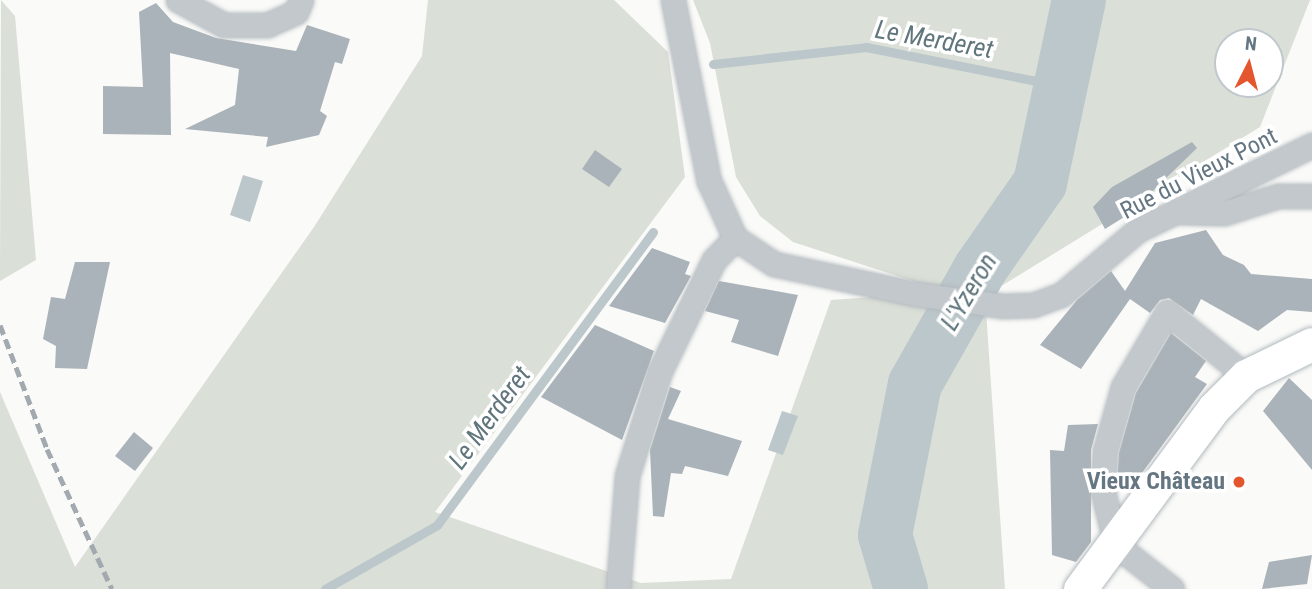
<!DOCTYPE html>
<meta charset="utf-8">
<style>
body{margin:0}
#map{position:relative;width:1312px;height:589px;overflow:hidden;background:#fafaf8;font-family:"Roboto Condensed",sans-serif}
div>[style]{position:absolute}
.green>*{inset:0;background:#dadfd7}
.water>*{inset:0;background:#bbc7cb}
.stream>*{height:9px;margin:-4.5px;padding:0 4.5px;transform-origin:4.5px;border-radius:4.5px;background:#bbc7cb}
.river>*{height:54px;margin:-27px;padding:0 27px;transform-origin:27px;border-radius:27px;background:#bbc7cb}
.building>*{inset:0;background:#aab3b9}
.roads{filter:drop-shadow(0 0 2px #b3babf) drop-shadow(0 0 2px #b3babf)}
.street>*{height:23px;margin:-11.5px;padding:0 11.5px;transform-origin:11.5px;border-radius:11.5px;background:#c3c8cc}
.secondary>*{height:33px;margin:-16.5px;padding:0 16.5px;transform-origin:16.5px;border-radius:16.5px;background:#fff}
.rail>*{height:5px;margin-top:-2.5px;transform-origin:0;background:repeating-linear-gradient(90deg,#a2aab0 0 10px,transparent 0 15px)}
.dots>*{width:19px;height:19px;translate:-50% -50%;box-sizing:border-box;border:4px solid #fff;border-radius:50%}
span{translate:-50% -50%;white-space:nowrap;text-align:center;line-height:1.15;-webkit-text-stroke:7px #fff;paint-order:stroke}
.street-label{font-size:24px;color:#657683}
.poi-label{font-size:24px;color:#657683;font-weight:700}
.right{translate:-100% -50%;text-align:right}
.water-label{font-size:26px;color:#60757c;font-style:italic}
.north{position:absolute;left:1214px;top:28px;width:70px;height:70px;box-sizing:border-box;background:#fff;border:2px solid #c1c8cd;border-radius:50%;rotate:6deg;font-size:19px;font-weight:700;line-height:28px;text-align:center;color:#657683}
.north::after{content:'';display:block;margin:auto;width:24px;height:32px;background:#e4572e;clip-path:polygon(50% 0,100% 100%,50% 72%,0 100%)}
</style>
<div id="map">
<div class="green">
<i style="clip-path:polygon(1px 0,15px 16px,36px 260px,0 281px)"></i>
<i style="clip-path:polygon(evenodd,428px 0,614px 0,668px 52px,685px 177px,435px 512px,641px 583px,731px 579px,831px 300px,915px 294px,925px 285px,793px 242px,760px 216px,736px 177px,710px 43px,693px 0,1310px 0,1260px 127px,985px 296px,1005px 589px,0 589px,0 392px,75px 567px,314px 227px,422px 56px,428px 0,1228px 42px,1270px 42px,1270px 84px,1228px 84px,1228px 42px)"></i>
</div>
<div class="water">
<i style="clip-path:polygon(243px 175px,263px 181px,250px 222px,230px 215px)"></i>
<i style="clip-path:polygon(782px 411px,798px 416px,783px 455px,768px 450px)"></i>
</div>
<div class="stream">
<i style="left:713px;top:64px;width:154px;rotate:-6.3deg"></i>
<i style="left:866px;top:47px;width:200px;rotate:11.3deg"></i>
<i style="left:325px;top:589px;width:129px;rotate:-29.7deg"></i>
<i style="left:437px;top:525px;width:364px;rotate:-53.6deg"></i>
</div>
<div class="river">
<i style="left:901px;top:589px;width:56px;rotate:-106.5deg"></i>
<i style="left:885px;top:535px;width:154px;rotate:-78.8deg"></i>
<i style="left:915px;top:384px;width:132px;rotate:-60.5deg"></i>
<i style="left:980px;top:269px;width:105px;rotate:-55.1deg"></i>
<i style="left:1040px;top:183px;width:187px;rotate:-78deg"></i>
</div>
<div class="building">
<i style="clip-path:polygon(156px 3px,173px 22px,216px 38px,296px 51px,307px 25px,350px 39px,342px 64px,335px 62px,320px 111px,327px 116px,319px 135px,266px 147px,268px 137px,185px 129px,235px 105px,239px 69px,170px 53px,171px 135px,103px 134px,103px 86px,143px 87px,139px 12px)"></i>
<i style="clip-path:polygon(1192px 142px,1197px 148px,1129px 214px,1105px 229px,1093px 207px,1112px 187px)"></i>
<i style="clip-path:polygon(595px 150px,622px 169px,609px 187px,582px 169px)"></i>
<i style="clip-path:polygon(1206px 230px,1223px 255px,1244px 265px,1251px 274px,1312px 279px,1312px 312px,1287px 310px,1258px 331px,1201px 299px,1193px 315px,1169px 298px,1160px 300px,1150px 313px,1130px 299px,1081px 369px,1040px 345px,1077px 300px,1111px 271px,1125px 291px,1155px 243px)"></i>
<i style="clip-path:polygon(652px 248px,690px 262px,685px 274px,691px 276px,665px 323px,609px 306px)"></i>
<i style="clip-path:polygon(75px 262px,110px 262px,87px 369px,55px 368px,56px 346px,43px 339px,51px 297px,65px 299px)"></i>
<i style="clip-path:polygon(719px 281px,798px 295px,778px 356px,731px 342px,739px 320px,705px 311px)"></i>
<i style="clip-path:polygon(595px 325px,654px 351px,622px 440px,541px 397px)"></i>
<i style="clip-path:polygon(1171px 333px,1206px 361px,1195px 377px,1207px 384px,1134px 484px,1117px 484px,1119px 453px,1136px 393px)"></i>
<i style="clip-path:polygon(1289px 378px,1312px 400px,1312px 470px,1263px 411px)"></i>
<i style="clip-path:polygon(670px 387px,681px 391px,668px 419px,742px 441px,728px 476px,685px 466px,682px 474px,671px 473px,664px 517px,653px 516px,650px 450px)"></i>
<i style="clip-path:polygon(1098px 424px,1091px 450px,1091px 542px,1076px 562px,1052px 555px,1050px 450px,1064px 451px,1068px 425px)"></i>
<i style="clip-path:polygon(134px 432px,153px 448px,135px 471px,115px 456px)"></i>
<i style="clip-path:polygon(1312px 555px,1307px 584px,1262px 589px,1269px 562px)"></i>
</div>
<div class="roads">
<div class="street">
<i style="left:178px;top:0;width:52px;rotate:28.5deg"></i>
<i style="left:224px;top:25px;width:43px"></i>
<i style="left:267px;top:25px;width:32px;rotate:-24deg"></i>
<i style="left:296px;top:12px;width:13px;rotate:-67deg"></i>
<i style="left:673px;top:0;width:185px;rotate:78.8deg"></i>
<i style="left:709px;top:181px;width:63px;rotate:65.5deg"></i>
<i style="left:735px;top:238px;width:47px;rotate:33.7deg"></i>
<i style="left:774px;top:264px;width:145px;rotate:11.9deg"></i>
<i style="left:916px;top:294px;width:87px;rotate:7.9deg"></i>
<i style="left:1002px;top:306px;width:31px;rotate:-2deg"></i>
<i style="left:1033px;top:305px;width:30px;rotate:-20deg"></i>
<i style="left:1061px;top:295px;width:101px;rotate:-40.2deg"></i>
<i style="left:1138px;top:230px;width:194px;rotate:-26deg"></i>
<i style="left:1181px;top:212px;width:43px;rotate:1.3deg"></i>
<i style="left:1224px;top:213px;width:57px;rotate:-17.5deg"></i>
<i style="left:1278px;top:196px;width:34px"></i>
<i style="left:618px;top:589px;width:113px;rotate:-85.4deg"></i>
<i style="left:627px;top:476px;width:110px;rotate:-72.6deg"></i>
<i style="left:660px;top:371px;width:123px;rotate:-64.1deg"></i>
<i style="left:714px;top:260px;width:30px;rotate:-46deg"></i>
<i style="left:1172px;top:589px;width:71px;rotate:-141.8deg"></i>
<i style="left:1116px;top:545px;width:55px;rotate:-103.8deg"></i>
<i style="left:1103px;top:492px;width:41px;rotate:-87.2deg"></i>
<i style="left:1105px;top:451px;width:66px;rotate:-74.3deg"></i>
<i style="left:1123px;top:387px;width:87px;rotate:-59.6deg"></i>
<i style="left:1167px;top:312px;width:102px;rotate:39deg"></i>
</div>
<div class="secondary">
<i style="left:1080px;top:589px;width:225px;rotate:-53.5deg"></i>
<i style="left:1214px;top:408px;width:45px;rotate:-45deg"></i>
<i style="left:1246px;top:376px;width:73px;rotate:-25.9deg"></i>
</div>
</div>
<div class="rail">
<i style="left:0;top:325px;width:133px;rotate:69.2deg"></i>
<i style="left:47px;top:449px;width:154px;rotate:65.1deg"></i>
</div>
<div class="dots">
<i style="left:1239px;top:482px;background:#e4572e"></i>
</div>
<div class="street-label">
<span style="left:1199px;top:174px;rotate:-27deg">Rue du Vieux Pont</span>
</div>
<div class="poi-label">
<span class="right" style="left:1225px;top:482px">Vieux Château</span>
</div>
<div class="water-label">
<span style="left:934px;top:40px;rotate:10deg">Le Merderet</span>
<span style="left:969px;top:292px;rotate:-59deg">L'Yzeron</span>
<span style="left:490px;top:418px;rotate:-54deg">Le Merderet</span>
</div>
<div class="north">N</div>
</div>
